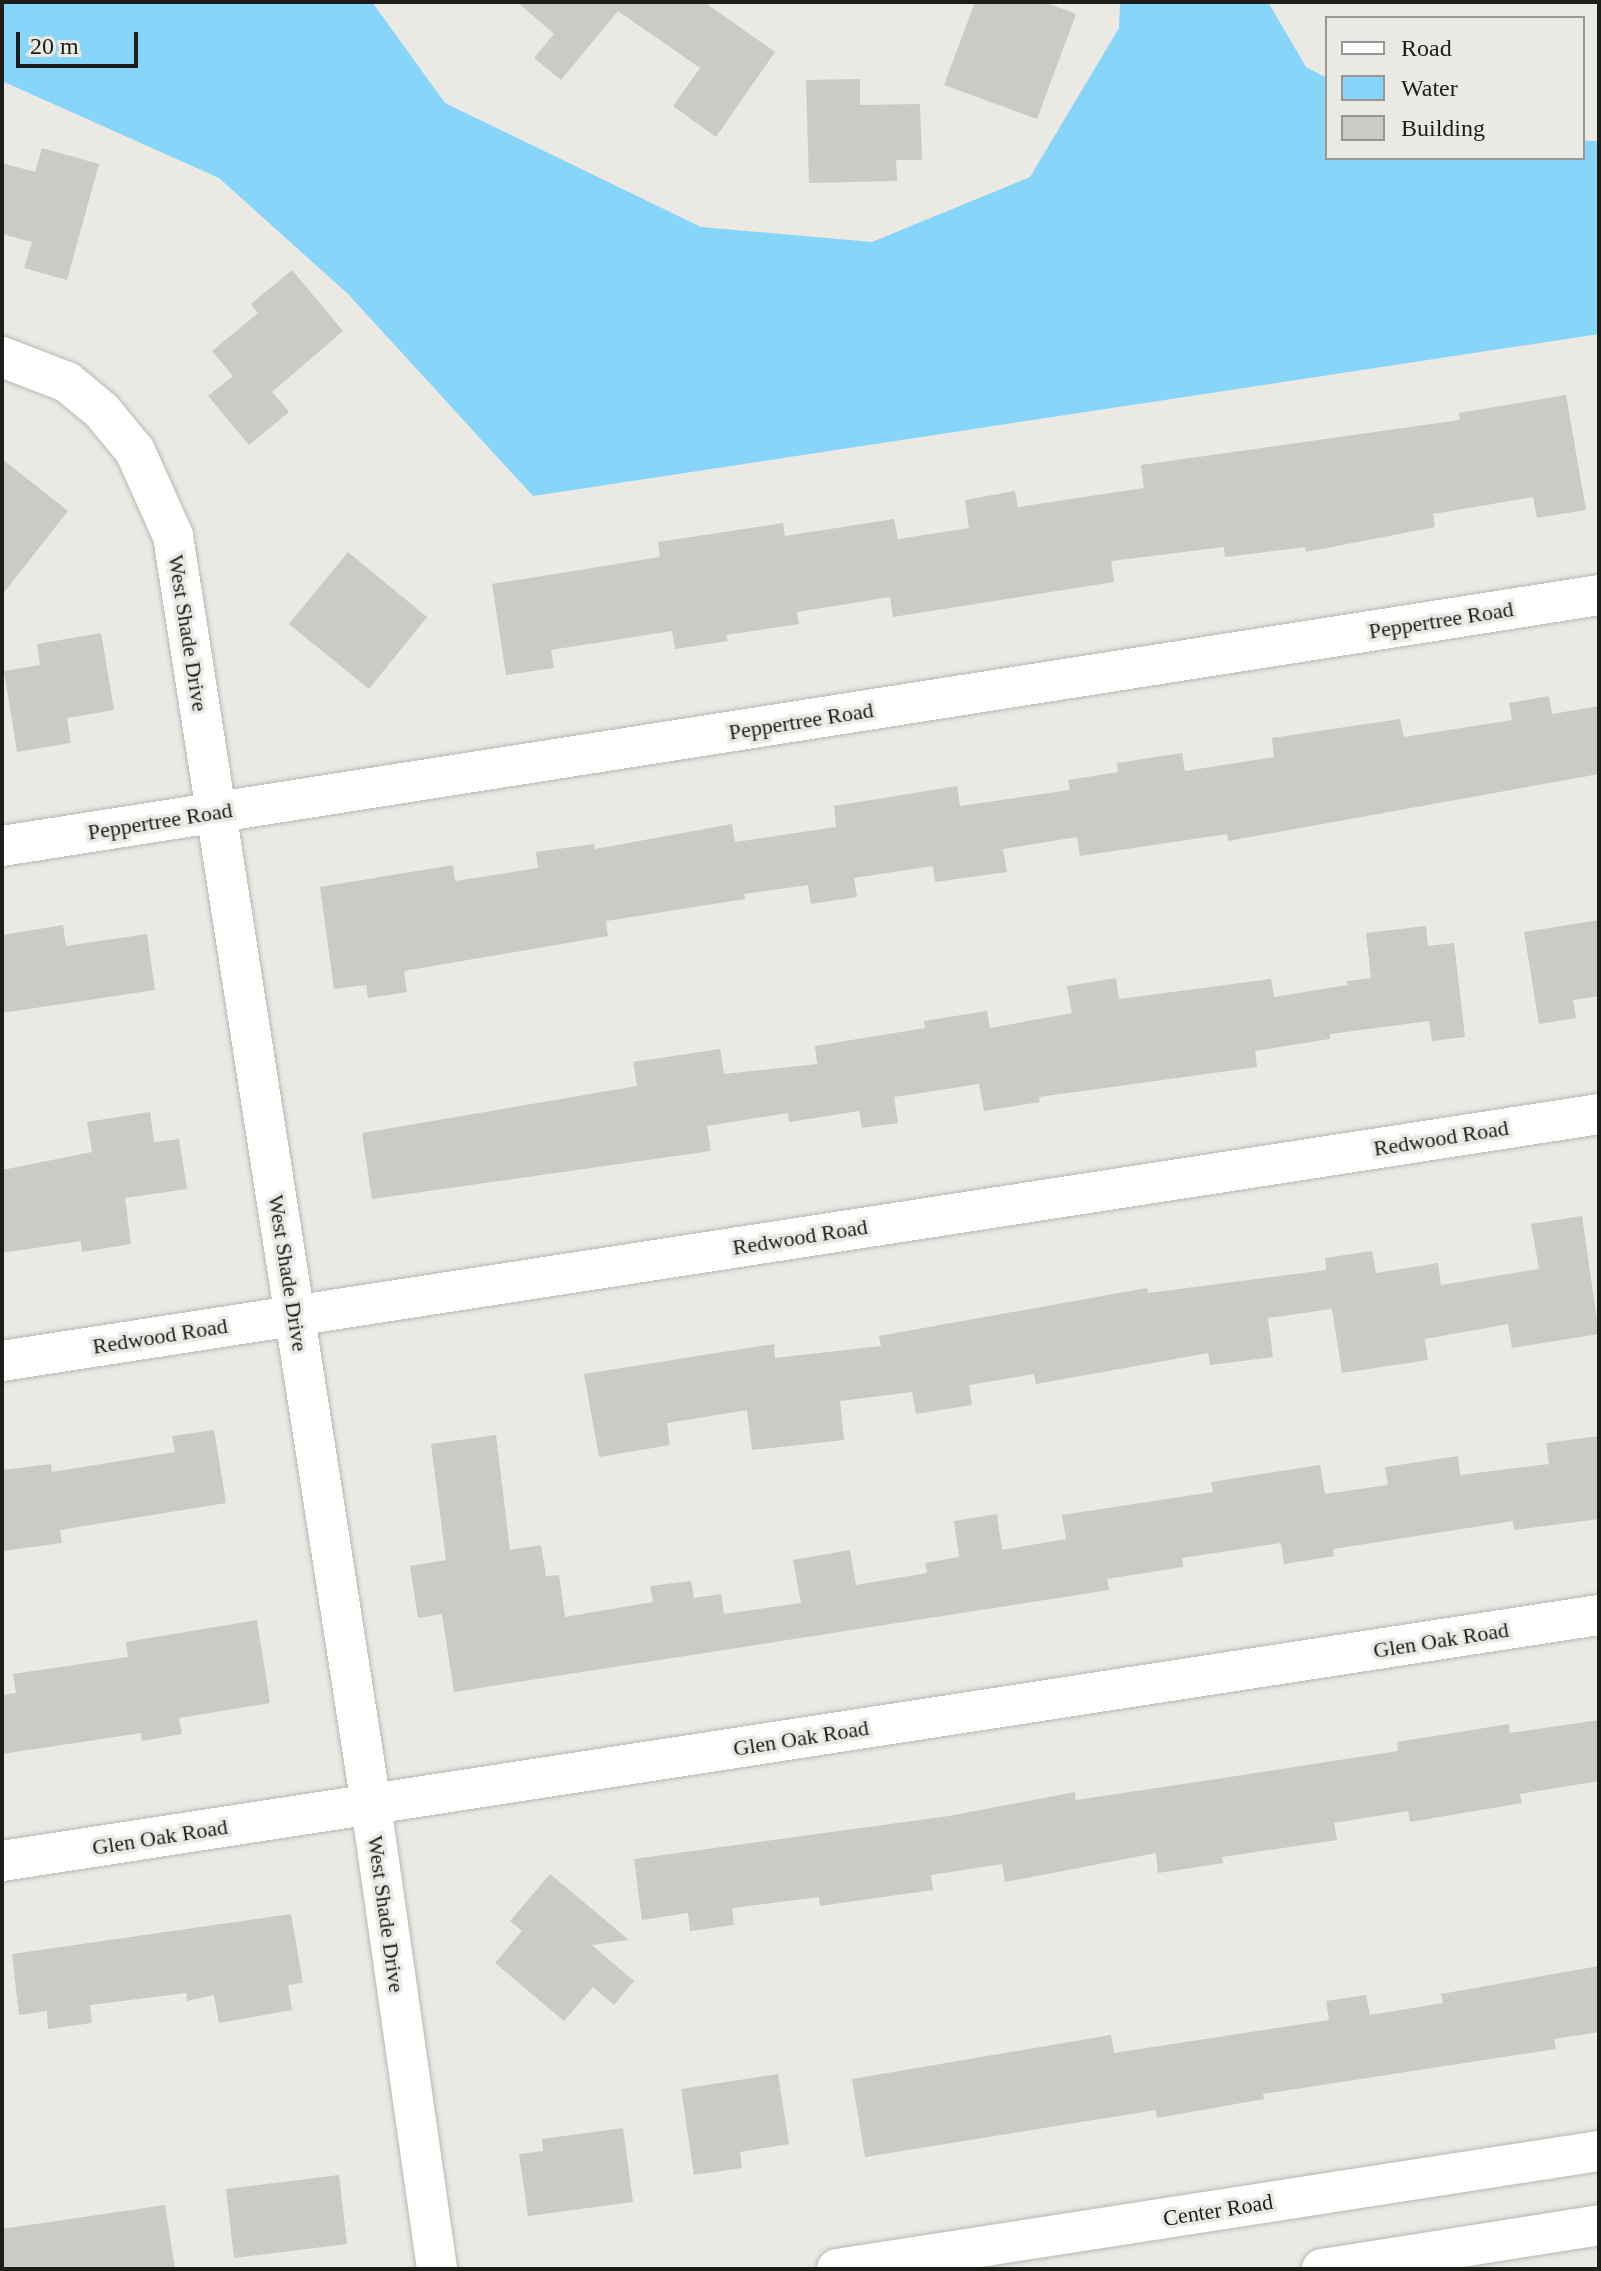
<!DOCTYPE html>
<style>
body{margin:0}
#map{position:relative;width:1601px;height:2271px;overflow:hidden;background:#eae9e3;font-family:"Times New Roman",serif}
div>[style]{position:absolute}
.water>*{inset:0;background:#87d6f9}
.building>*{inset:0;background:#cbcac4}
.roads{filter:drop-shadow(0 0 2px #b9b8b2) drop-shadow(0 0 2px #b9b8b2)}
.minor>*{height:40px;margin:-20px;padding:0 20px;transform-origin:20px;border-radius:20px;background:#fff}
span{translate:-50% -50%;white-space:nowrap;text-align:center;line-height:1.15;-webkit-text-stroke:7px #eae9e3;paint-order:stroke}
.street-label{font-size:22px;color:#1d1d1a}
.frame{position:absolute;inset:0;border:4px solid #1d1d1a;pointer-events:none}
.legend{position:absolute;left:1325px;top:16px;width:260px;height:144px;box-sizing:border-box;background:#eae9e3;border:2px solid #989793;margin:0;padding:10px 14px;list-style:none;font-size:24px;color:#1d1d1a}
.legend li{display:flex;align-items:center;gap:16px;height:40px}
.legend b{width:40px;border:2px solid #989793}
.scale{position:absolute;left:16px;top:32px;width:122px;height:36px;box-sizing:border-box;border:4px solid #1d1d1a;border-top:0;padding-left:10px;font-size:24px;line-height:28px;white-space:nowrap;color:#1d1d1a;-webkit-text-stroke:6px #eae9e3;paint-order:stroke}
</style>
<div id="map">
<div class="water">
<i style="clip-path:polygon(2px 2px,372px 2px,445px 103px,701px 227px,872px 242px,1030px 177px,1119px 28px,1120px 2px,1268px 2px,1306px 67px,1327px 78px,1327px 158px,1583px 158px,1583px 141px,1599px 141px,1599px 334px,533px 496px,348px 294px,219px 178px,2px 81px)"></i>
</div>
<div class="building">
<i style="clip-path:polygon(517px 2px,704px 2px,775px 52px,716px 137px,673px 106px,700px 68px,618px 11px,561px 80px,534px 58px,554px 34px)"></i>
<i style="clip-path:polygon(975px 2px,1044px 2px,1076px 14px,1037px 119px,944px 85px)"></i>
<i style="clip-path:polygon(860px 79px,860px 105px,920px 104px,922px 160px,896px 160px,897px 181px,809px 183px,806px 80px)"></i>
<i style="clip-path:polygon(42px 148px,99px 164px,67px 280px,24px 268px,32px 242px,2px 234px,2px 163px,35px 172px)"></i>
<i style="clip-path:polygon(292px 270px,343px 331px,272px 392px,289px 412px,249px 445px,208px 396px,233px 376px,212px 351px,258px 313px,251px 304px)"></i>
<i style="clip-path:polygon(1566px 395px,1586px 510px,1537px 518px,1533px 497px,1433px 514px,1435px 527px,1306px 552px,1305px 547px,1225px 557px,1224px 547px,1111px 561px,1114px 582px,893px 617px,890px 597px,797px 612px,799px 624px,726px 635px,728px 641px,675px 649px,672px 631px,551px 650px,554px 668px,506px 675px,492px 584px,660px 557px,658px 542px,783px 523px,785px 536px,894px 519px,898px 539px,969px 528px,965px 500px,1015px 491px,1018px 507px,1144px 488px,1141px 465px,1460px 420px,1459px 413px)"></i>
<i style="clip-path:polygon(2px 459px,68px 511px,2px 595px)"></i>
<i style="clip-path:polygon(348px 552px,427px 617px,369px 689px,289px 624px)"></i>
<i style="clip-path:polygon(101px 633px,114px 710px,67px 718px,71px 743px,17px 752px,4px 671px,40px 665px,37px 644px)"></i>
<i style="clip-path:polygon(1549px 696px,1552px 714px,1599px 706px,1599px 774px,1228px 841px,1227px 834px,1080px 856px,1077px 837px,1003px 849px,1007px 872px,935px 882px,933px 866px,854px 878px,857px 897px,811px 904px,808px 885px,744px 894px,745px 899px,606px 921px,608px 936px,404px 971px,407px 992px,368px 998px,366px 985px,334px 989px,320px 887px,453px 865px,455px 881px,538px 868px,536px 852px,594px 844px,595px 849px,732px 824px,735px 842px,836px 827px,834px 806px,957px 786px,960px 806px,1070px 790px,1068px 780px,1118px 772px,1117px 763px,1182px 753px,1185px 771px,1274px 757px,1272px 738px,1400px 719px,1404px 737px,1512px 720px,1509px 703px)"></i>
<i style="clip-path:polygon(1599px 920px,1599px 996px,1573px 1000px,1576px 1018px,1539px 1024px,1524px 932px)"></i>
<i style="clip-path:polygon(63px 925px,66px 946px,147px 934px,155px 990px,2px 1013px,2px 935px)"></i>
<i style="clip-path:polygon(1426px 926px,1428px 946px,1454px 943px,1465px 1037px,1432px 1041px,1429px 1021px,1330px 1034px,1330px 1039px,1255px 1051px,1257px 1067px,1039px 1097px,1040px 1102px,984px 1111px,979px 1084px,894px 1097px,898px 1123px,862px 1128px,859px 1111px,789px 1122px,788px 1113px,707px 1126px,711px 1151px,372px 1199px,362px 1133px,637px 1086px,633px 1062px,720px 1049px,724px 1074px,817px 1064px,815px 1046px,925px 1028px,924px 1021px,987px 1011px,990px 1028px,1072px 1013px,1067px 986px,1116px 978px,1119px 999px,1271px 979px,1274px 997px,1348px 985px,1347px 981px,1371px 978px,1366px 933px)"></i>
<i style="clip-path:polygon(150px 1112px,154px 1142px,179px 1139px,187px 1189px,125px 1198px,131px 1244px,82px 1252px,81px 1241px,2px 1253px,2px 1170px,92px 1152px,87px 1122px)"></i>
<i style="clip-path:polygon(1582px 1216px,1599px 1334px,1512px 1348px,1508px 1324px,1425px 1339px,1428px 1360px,1342px 1373px,1332px 1309px,1268px 1318px,1273px 1357px,1210px 1365px,1208px 1353px,1036px 1384px,1034px 1374px,969px 1385px,972px 1405px,916px 1414px,912px 1392px,840px 1401px,844px 1440px,752px 1450px,747px 1410px,667px 1423px,670px 1445px,599px 1457px,584px 1374px,774px 1344px,775px 1358px,881px 1346px,879px 1336px,1147px 1288px,1148px 1293px,1326px 1270px,1325px 1258px,1372px 1251px,1376px 1273px,1438px 1263px,1441px 1285px,1539px 1269px,1531px 1224px)"></i>
<i style="clip-path:polygon(214px 1430px,226px 1503px,60px 1530px,62px 1543px,2px 1551px,2px 1470px,51px 1464px,52px 1472px,175px 1452px,172px 1436px)"></i>
<i style="clip-path:polygon(496px 1435px,510px 1550px,541px 1545px,546px 1576px,559px 1575px,565px 1617px,653px 1602px,650px 1586px,691px 1581px,694px 1598px,721px 1594px,724px 1614px,801px 1603px,793px 1560px,850px 1550px,856px 1585px,927px 1573px,925px 1563px,959px 1557px,954px 1521px,997px 1514px,1002px 1550px,1066px 1539px,1062px 1515px,1213px 1492px,1211px 1482px,1320px 1465px,1325px 1494px,1388px 1485px,1385px 1467px,1458px 1456px,1460px 1475px,1549px 1464px,1546px 1443px,1599px 1436px,1599px 1519px,1514px 1530px,1513px 1521px,1333px 1549px,1334px 1556px,1284px 1564px,1281px 1543px,1182px 1558px,1183px 1567px,1107px 1579px,1109px 1590px,454px 1692px,442px 1614px,418px 1618px,410px 1566px,446px 1560px,431px 1444px)"></i>
<i style="clip-path:polygon(257px 1620px,270px 1703px,179px 1718px,182px 1734px,142px 1741px,141px 1733px,2px 1754px,2px 1695px,16px 1693px,13px 1674px,128px 1657px,126px 1642px)"></i>
<i style="clip-path:polygon(1599px 1720px,1599px 1781px,1520px 1794px,1522px 1803px,1410px 1822px,1408px 1811px,1334px 1823px,1337px 1840px,1222px 1857px,1223px 1863px,1158px 1873px,1156px 1853px,1005px 1882px,1002px 1864px,931px 1875px,933px 1890px,820px 1906px,819px 1897px,732px 1908px,734px 1925px,690px 1931px,688px 1913px,642px 1920px,634px 1859px,949px 1816px,1075px 1792px,1076px 1800px,1210px 1780px,1398px 1751px,1397px 1742px,1509px 1724px,1510px 1733px)"></i>
<i style="clip-path:polygon(550px 1874px,629px 1940px,592px 1945px,634px 1981px,614px 2005px,593px 1987px,564px 2021px,495px 1963px,522px 1931px,510px 1921px)"></i>
<i style="clip-path:polygon(291px 1914px,303px 1983px,288px 1985px,292px 2010px,219px 2023px,214px 1995px,187px 2001px,186px 1993px,90px 2005px,92px 2023px,48px 2029px,47px 2011px,19px 2015px,12px 1954px)"></i>
<i style="clip-path:polygon(1599px 1966px,1599px 2032px,1554px 2039px,1556px 2049px,1263px 2094px,1264px 2099px,1157px 2118px,1156px 2110px,865px 2157px,852px 2079px,1111px 2035px,1114px 2053px,1329px 2020px,1326px 2001px,1366px 1995px,1370px 2015px,1443px 2003px,1441px 1994px)"></i>
<i style="clip-path:polygon(778px 2074px,789px 2144px,740px 2152px,742px 2168px,694px 2175px,681px 2089px)"></i>
<i style="clip-path:polygon(623px 2128px,633px 2202px,528px 2216px,519px 2154px,543px 2151px,542px 2139px)"></i>
<i style="clip-path:polygon(339px 2175px,347px 2244px,234px 2258px,226px 2189px)"></i>
<i style="clip-path:polygon(165px 2205px,175px 2269px,2px 2269px,2px 2229px)"></i>
</div>
<div class="roads">
<div class="minor">
<i style="left:2px;top:357px;width:70px;rotate:21deg"></i>
<i style="left:67px;top:382px;width:45px;rotate:39.6deg"></i>
<i style="left:102px;top:411px;width:52px;rotate:50.5deg"></i>
<i style="left:135px;top:451px;width:93px;rotate:65.9deg"></i>
<i style="left:173px;top:536px;width:1284px;rotate:81.13deg"></i>
<i style="left:371px;top:1805px;width:469px;rotate:81.9deg"></i>
<i style="left:2px;top:846px;width:1617px;rotate:-8.93deg"></i>
<i style="left:2px;top:1361px;width:1616px;rotate:-8.79deg"></i>
<i style="left:2px;top:1861px;width:1616px;rotate:-8.76deg"></i>
<i style="left:837px;top:2269px;width:771px;rotate:-8.8deg"></i>
<i style="left:1322px;top:2269px;width:280px;rotate:-9deg"></i>
</div>
</div>
<div class="street-label">
<span style="left:1441px;top:620px;rotate:-9deg">Peppertree Road</span>
<span style="left:188px;top:633px;rotate:81deg">West Shade Drive</span>
<span style="left:801px;top:721px;rotate:-9deg">Peppertree Road</span>
<span style="left:160px;top:821px;rotate:-9deg">Peppertree Road</span>
<span style="left:1441px;top:1138px;rotate:-9deg">Redwood Road</span>
<span style="left:800px;top:1237px;rotate:-9deg">Redwood Road</span>
<span style="left:288px;top:1273px;rotate:81deg">West Shade Drive</span>
<span style="left:160px;top:1336px;rotate:-9deg">Redwood Road</span>
<span style="left:1441px;top:1640px;rotate:-9deg">Glen Oak Road</span>
<span style="left:801px;top:1738px;rotate:-9deg">Glen Oak Road</span>
<span style="left:160px;top:1837px;rotate:-9deg">Glen Oak Road</span>
<span style="left:386px;top:1914px;rotate:82deg">West Shade Drive</span>
<span style="left:1218px;top:2210px;rotate:-9deg">Center Road</span>
</div>
<div class="frame"></div>
<ul class="legend">
<li><b style="height:10px;background:#fff"></b>Road</li>
<li><b style="height:22px;background:#87d6f9"></b>Water</li>
<li><b style="height:22px;background:#cbcac4"></b>Building</li>
</ul>
<div class="scale">20 m</div>
</div>
